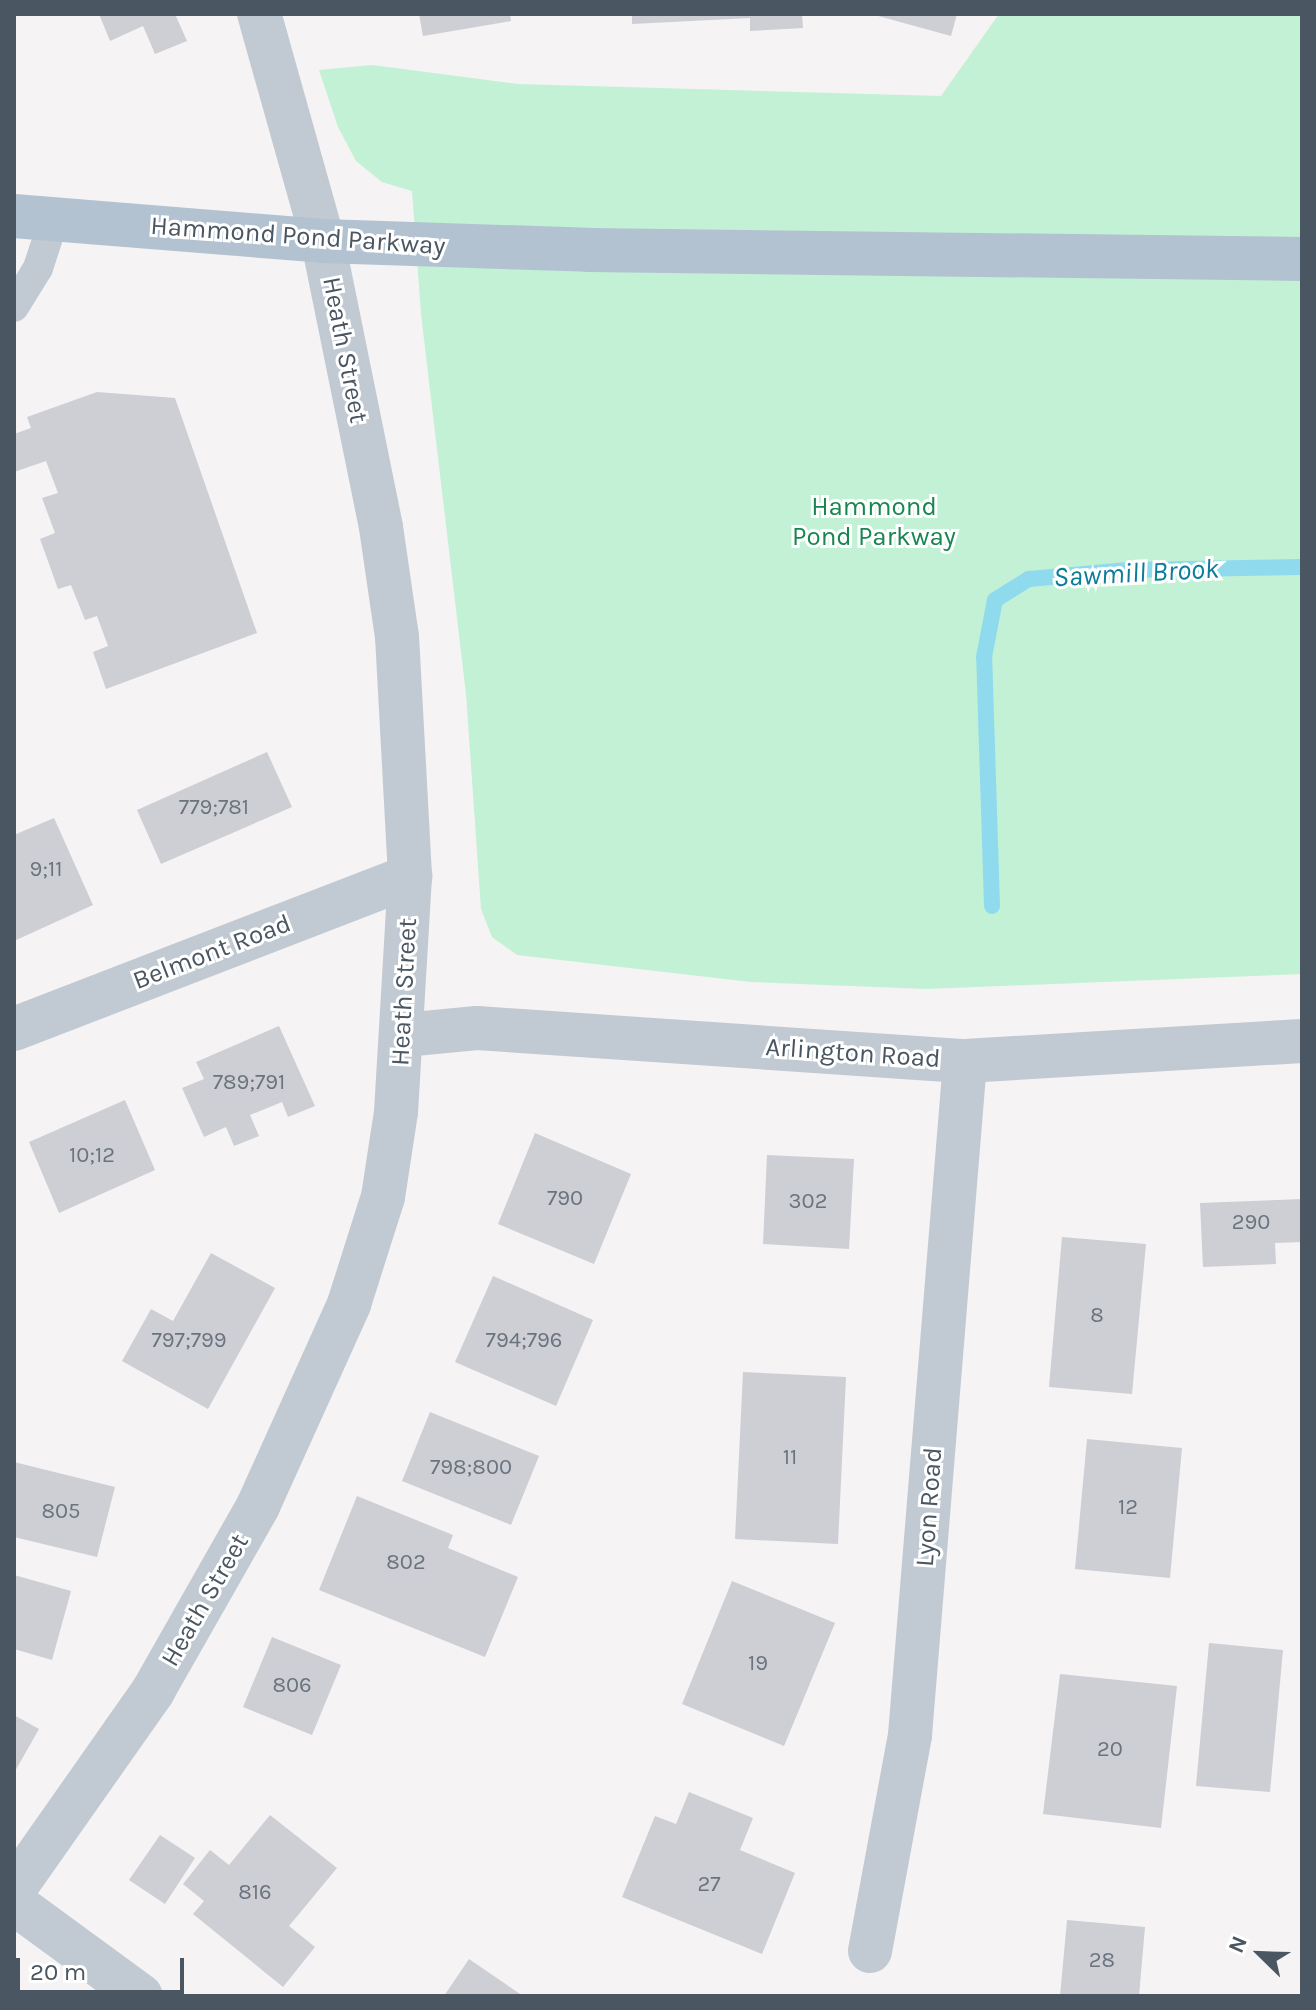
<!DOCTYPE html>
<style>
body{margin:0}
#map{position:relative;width:1316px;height:2010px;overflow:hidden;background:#f5f3f3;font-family:Karla,sans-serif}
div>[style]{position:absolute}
.green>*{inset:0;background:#c3f1d5}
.stream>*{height:16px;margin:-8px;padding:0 8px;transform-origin:8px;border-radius:8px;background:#90daee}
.building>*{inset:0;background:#cdcfd5}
.service>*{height:30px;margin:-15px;padding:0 15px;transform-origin:15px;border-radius:15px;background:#c1cad2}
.minor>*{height:44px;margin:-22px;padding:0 22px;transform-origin:22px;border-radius:22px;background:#c1cad2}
.tertiary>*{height:44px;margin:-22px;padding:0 22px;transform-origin:22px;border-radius:22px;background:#c1cad2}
.primary>*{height:44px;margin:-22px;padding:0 22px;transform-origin:22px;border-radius:22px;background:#b3c2d1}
span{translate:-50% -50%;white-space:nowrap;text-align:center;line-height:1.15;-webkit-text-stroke:6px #fff;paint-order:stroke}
.number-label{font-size:22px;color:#6b747e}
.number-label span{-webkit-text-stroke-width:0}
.street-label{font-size:26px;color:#4a5661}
.park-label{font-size:26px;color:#17864f}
.water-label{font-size:28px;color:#0c7c9b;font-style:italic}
.frame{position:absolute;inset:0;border:16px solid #4a5661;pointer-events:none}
.north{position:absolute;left:1220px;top:1914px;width:80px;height:80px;-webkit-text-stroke:6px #fff;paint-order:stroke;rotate:293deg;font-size:22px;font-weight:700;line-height:32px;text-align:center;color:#4a5661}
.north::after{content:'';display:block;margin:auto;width:28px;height:36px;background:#4a5661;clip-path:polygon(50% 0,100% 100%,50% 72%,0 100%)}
.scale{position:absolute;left:16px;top:1958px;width:168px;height:36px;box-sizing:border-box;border:4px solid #4a5661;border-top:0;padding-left:10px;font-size:24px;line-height:28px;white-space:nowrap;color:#4a5661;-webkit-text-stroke:6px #fff;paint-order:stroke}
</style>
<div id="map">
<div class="green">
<i style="clip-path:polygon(999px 14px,1302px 14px,1302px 974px,927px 989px,751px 982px,517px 955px,492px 937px,481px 909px,466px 694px,421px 314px,412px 191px,382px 182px,356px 161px,338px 127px,319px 70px,372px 65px,518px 84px,941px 96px)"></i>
</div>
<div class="stream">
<i style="left:992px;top:906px;width:249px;rotate:-91.8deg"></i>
<i style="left:984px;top:657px;width:58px;rotate:-79.1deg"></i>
<i style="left:995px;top:600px;width:40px;rotate:-32deg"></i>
<i style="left:1029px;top:579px;width:99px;rotate:-5.2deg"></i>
<i style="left:1128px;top:570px;width:174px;rotate:-1deg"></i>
</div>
<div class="building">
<i style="clip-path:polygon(99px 14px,175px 14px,187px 41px,155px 54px,143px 26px,110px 41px)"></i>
<i style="clip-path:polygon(419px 14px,510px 14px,511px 21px,423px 36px)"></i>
<i style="clip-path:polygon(632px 14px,802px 14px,803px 28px,750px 31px,750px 18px,632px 24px)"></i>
<i style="clip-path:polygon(871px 14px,957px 14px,951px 36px)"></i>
<i style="clip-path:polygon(97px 392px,175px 398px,257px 633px,106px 689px,93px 652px,108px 646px,97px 616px,85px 620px,71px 585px,58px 589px,40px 539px,55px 533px,42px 498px,58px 493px,46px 461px,14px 472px,14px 434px,31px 428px,27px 417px)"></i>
<i style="clip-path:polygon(267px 752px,292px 807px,161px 864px,137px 810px)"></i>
<i style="clip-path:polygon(54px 818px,93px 905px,14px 941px,14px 835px)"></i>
<i style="clip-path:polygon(279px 1026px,315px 1106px,288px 1117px,282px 1102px,250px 1115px,259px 1136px,234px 1146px,226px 1127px,204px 1137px,182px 1088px,204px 1079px,196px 1062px)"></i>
<i style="clip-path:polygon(125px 1100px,155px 1170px,59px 1213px,29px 1142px)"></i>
<i style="clip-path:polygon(535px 1133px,631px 1174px,594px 1264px,498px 1224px)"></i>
<i style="clip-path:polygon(767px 1155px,854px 1159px,849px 1249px,763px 1244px)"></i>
<i style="clip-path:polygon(1302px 1199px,1302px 1242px,1275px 1243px,1276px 1264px,1203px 1267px,1200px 1203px)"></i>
<i style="clip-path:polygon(1062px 1237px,1146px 1244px,1132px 1394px,1049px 1387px)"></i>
<i style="clip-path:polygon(211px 1253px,275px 1288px,208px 1409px,122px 1361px,151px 1309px,173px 1321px)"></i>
<i style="clip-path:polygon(493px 1276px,593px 1320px,556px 1406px,455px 1362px)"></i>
<i style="clip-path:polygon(743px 1372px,846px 1377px,838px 1544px,735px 1539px)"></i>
<i style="clip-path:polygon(430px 1412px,539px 1456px,511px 1525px,402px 1481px)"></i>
<i style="clip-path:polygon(1087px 1439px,1182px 1448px,1170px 1578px,1075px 1569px)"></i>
<i style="clip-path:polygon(14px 1462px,115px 1487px,97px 1557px,14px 1537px)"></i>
<i style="clip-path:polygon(357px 1496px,453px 1535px,448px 1548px,518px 1577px,485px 1657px,319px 1590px)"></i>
<i style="clip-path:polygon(14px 1575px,71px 1591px,52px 1660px,14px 1649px)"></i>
<i style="clip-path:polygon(732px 1581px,835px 1623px,784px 1746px,682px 1704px)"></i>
<i style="clip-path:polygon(272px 1637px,341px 1665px,312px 1735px,243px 1707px)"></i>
<i style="clip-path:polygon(1209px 1643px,1283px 1650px,1270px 1792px,1196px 1786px)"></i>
<i style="clip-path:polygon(1060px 1674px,1177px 1686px,1161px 1828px,1043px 1814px)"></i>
<i style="clip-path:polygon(14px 1715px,39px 1729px,14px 1773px)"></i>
<i style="clip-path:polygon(689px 1792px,753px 1818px,740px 1850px,795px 1873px,762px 1954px,622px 1897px,655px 1816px,676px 1824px)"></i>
<i style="clip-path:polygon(270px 1815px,337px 1868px,289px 1926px,315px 1947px,283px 1987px,193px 1914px,204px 1901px,183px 1884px,210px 1850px,229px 1865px)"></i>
<i style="clip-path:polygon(160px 1835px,195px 1858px,165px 1904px,129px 1880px)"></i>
<i style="clip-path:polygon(1067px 1920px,1145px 1927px,1139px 1996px,1060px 1996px)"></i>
<i style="clip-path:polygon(469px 1959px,523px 1996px,444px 1996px)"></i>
</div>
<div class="service">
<i style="left:14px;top:307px;width:46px;rotate:-58.4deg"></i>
<i style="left:38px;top:268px;width:52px;rotate:-71.9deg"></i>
</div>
<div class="minor">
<i style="left:14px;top:1029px;width:425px;rotate:-21.1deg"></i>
<i style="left:404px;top:1035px;width:73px;rotate:-5.5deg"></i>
<i style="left:477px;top:1028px;width:489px;rotate:3.9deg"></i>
<i style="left:965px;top:1061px;width:338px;rotate:-3.4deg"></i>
<i style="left:14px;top:1903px;width:157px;rotate:36.2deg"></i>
<i style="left:870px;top:1951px;width:220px;rotate:-79.5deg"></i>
<i style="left:910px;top:1735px;width:676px;rotate:-85.33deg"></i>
</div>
<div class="tertiary">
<i style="left:14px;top:1889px;width:242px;rotate:-54.9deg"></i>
<i style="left:153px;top:1691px;width:213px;rotate:-60.4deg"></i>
<i style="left:258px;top:1506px;width:222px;rotate:-65.7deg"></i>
<i style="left:349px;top:1304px;width:112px;rotate:-72.4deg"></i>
<i style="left:383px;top:1197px;width:86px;rotate:-81.3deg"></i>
<i style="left:396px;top:1112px;width:236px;rotate:-86.6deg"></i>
<i style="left:410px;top:876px;width:239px;rotate:-93.1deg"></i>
<i style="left:397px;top:637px;width:111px;rotate:-98.3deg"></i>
<i style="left:381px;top:527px;width:292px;rotate:-101.5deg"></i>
<i style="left:323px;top:241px;width:236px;rotate:-105.7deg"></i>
</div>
<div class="primary">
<i style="left:14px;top:216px;width:310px;rotate:4.6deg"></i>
<i style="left:323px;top:241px;width:266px;rotate:1.9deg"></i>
<i style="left:589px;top:250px;width:713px;rotate:0.72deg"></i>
</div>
<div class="number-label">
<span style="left:214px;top:808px">779;781</span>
<span style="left:46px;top:870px">9;11</span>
<span style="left:249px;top:1083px">789;791</span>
<span style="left:92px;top:1156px">10;12</span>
<span style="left:565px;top:1199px">790</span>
<span style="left:808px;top:1202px">302</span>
<span style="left:1251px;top:1223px">290</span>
<span style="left:1097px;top:1316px">8</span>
<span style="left:189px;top:1341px">797;799</span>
<span style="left:524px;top:1341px">794;796</span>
<span style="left:790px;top:1458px">11</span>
<span style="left:471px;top:1468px">798;800</span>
<span style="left:1128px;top:1508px">12</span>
<span style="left:61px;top:1512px">805</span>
<span style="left:406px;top:1563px">802</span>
<span style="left:758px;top:1664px">19</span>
<span style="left:292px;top:1686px">806</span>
<span style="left:1110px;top:1750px">20</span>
<span style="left:709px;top:1885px">27</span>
<span style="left:255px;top:1893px">816</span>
<span style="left:1102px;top:1961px">28</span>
</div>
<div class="street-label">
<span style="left:298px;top:236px;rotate:4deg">Hammond Pond Parkway</span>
<span style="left:345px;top:350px;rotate:79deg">Heath Street</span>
<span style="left:212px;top:952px;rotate:-21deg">Belmont Road</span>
<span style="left:404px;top:992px;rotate:-87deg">Heath Street</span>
<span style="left:853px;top:1053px;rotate:4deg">Arlington Road</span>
<span style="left:929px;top:1507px;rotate:-86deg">Lyon Road</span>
<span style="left:205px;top:1600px;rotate:-60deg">Heath Street</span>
</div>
<div class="park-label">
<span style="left:874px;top:522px">Hammond<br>Pond Parkway</span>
</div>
<div class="water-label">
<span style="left:1136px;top:573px;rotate:-3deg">Sawmill Brook</span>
</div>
<div class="frame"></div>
<div class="north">N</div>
<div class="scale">20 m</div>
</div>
